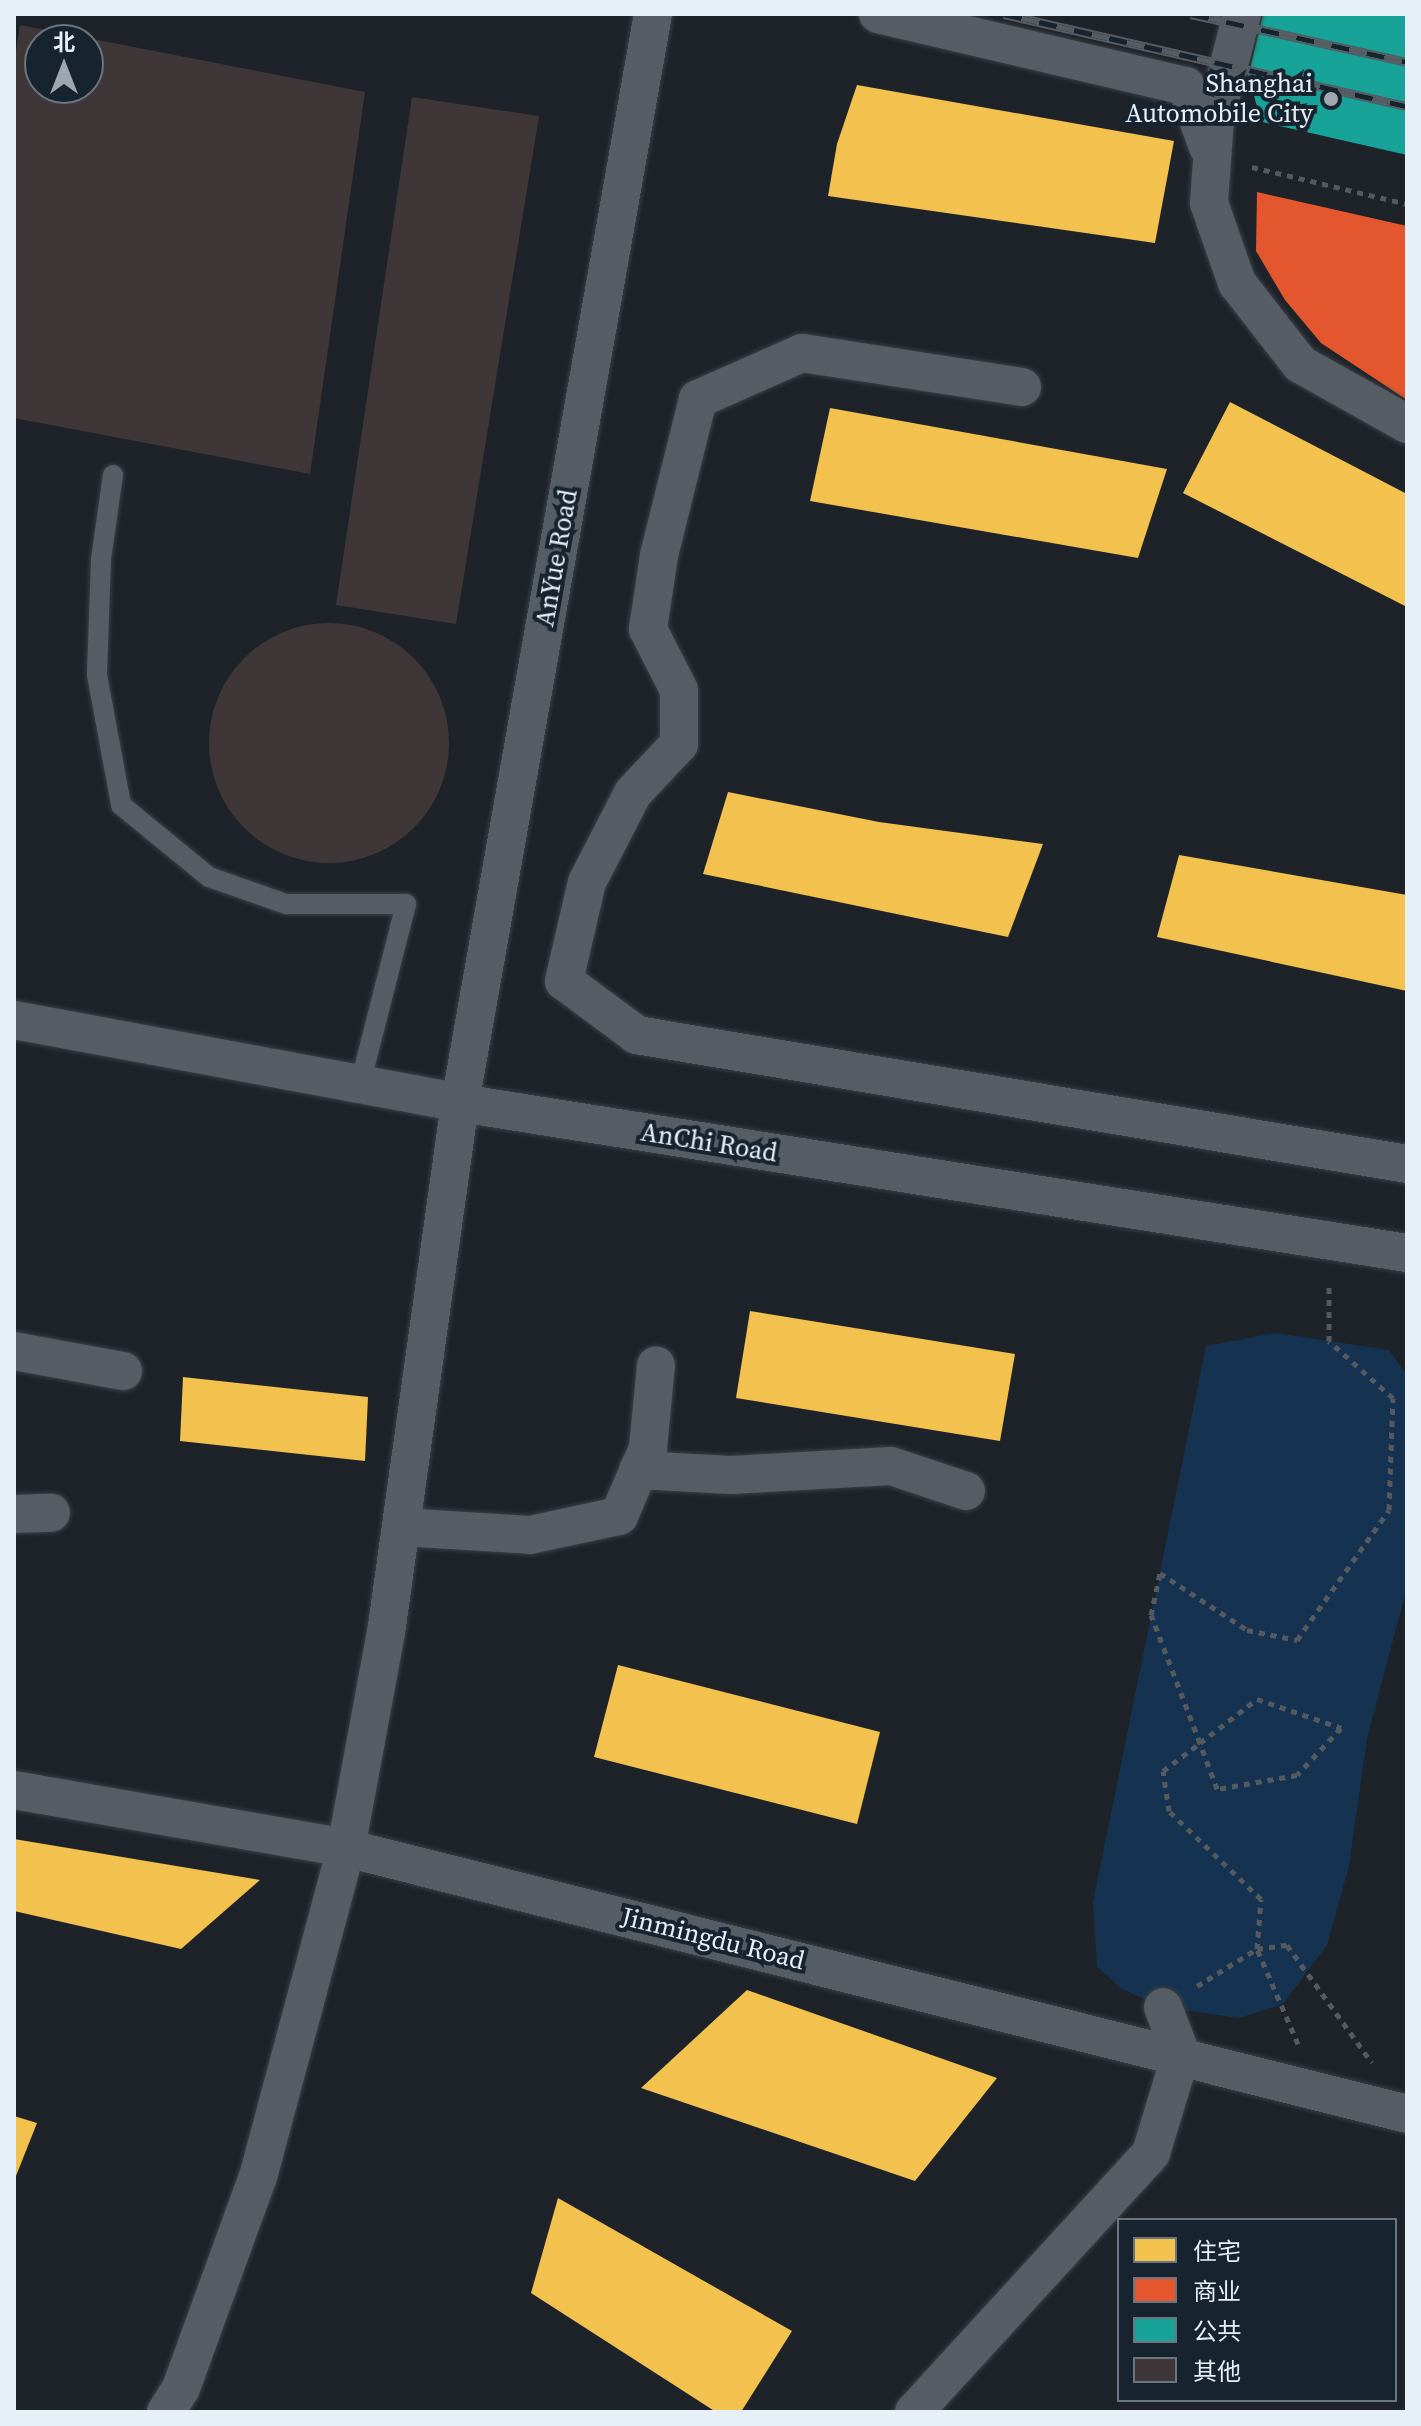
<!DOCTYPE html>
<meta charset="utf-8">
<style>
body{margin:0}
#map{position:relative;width:1421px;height:2426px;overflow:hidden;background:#1d2329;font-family:"Source Serif 4","Noto Sans SC",serif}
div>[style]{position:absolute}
.green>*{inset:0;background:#153350}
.homes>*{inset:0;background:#f2c14e}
.shops>*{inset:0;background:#e4572e}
.public>*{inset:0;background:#17a398}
.building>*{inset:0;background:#3f3737}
.round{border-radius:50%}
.path>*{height:5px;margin-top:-2.5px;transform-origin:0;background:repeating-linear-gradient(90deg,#555a60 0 6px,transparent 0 12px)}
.roads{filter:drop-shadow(0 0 2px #3a4045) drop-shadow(0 0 2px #3a4045)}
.lane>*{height:20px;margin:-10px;padding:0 10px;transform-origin:10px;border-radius:10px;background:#575d64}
.street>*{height:38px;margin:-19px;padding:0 19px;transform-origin:19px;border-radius:19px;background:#575d64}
.rail>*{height:9px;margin-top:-4.5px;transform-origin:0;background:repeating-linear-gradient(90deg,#17232f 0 18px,#575c62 0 36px);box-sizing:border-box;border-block:2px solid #575c62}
.dots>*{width:22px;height:22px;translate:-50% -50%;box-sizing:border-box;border:4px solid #17232f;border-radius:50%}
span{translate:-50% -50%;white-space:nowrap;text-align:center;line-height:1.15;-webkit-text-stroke:8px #17232f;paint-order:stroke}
.poi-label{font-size:26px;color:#e7eff7}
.right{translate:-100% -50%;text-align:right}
.street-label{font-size:26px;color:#e7eff7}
.frame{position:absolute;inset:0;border:16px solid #e7eff7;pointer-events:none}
.legend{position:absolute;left:1117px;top:2218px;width:280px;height:184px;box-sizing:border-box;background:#17232f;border:2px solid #6a757f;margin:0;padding:10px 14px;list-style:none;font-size:24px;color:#e7eff7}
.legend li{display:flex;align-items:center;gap:16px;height:40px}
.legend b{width:40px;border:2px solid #6a757f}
.north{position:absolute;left:24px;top:24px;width:80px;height:80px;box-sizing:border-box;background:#17232f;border:2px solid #6a757f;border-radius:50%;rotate:0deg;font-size:22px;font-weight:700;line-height:32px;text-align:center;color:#e7eff7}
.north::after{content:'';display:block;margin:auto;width:28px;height:36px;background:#a0a8af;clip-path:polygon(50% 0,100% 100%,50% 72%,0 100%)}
</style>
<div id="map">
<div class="green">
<i style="clip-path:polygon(1275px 1333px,1389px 1350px,1407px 1376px,1407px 1587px,1367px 1739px,1349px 1866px,1327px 1945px,1283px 2004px,1239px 2018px,1163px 2007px,1122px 1989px,1097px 1967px,1093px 1902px,1206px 1346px)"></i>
</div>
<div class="homes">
<i style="clip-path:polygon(857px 85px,1174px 141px,1155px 243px,828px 196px,837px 144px)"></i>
<i style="clip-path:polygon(1230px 402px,1407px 494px,1407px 607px,1183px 493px)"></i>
<i style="clip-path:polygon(830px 408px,1167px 469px,1138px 558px,810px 501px)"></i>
<i style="clip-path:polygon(728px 792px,879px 822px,1043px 844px,1008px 937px,703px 874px)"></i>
<i style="clip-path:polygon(1179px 855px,1407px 895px,1407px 991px,1157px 937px)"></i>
<i style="clip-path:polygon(750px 1311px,1015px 1354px,1000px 1441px,736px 1398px)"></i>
<i style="clip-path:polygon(183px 1377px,368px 1397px,365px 1461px,180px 1441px)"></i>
<i style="clip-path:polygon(618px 1665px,880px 1732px,857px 1824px,594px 1757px)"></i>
<i style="clip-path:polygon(14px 1839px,260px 1880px,181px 1949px,14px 1911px)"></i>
<i style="clip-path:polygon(747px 1990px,997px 2078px,915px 2181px,641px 2088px)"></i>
<i style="clip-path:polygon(14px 2116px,37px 2123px,14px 2181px)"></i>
<i style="clip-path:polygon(558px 2198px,792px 2331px,741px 2412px,716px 2412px,531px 2293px)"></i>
</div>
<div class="shops">
<i style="clip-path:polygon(1257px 192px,1407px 226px,1407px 400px,1321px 343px,1285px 300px,1256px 251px)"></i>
</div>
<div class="public">
<i style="clip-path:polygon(1263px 14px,1407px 14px,1407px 155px,1262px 122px,1248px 77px)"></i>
</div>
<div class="building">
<i style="clip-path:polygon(evenodd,20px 25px,365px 92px,310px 474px,14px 418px,14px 64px,20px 25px,40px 40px,88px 40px,88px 88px,40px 88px,40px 40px)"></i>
<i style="clip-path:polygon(412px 97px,539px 116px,456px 624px,336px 605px)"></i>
<i class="round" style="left:209px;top:623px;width:240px;height:240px"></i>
</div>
<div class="path">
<i style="left:1252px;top:167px;width:159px;rotate:13.4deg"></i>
<i style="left:1197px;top:1986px;width:70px;rotate:-31.7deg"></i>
<i style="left:1257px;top:1949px;width:50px;rotate:-85.4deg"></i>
<i style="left:1261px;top:1899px;width:127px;rotate:-136.3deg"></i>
<i style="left:1169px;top:1811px;width:40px;rotate:-98.5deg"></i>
<i style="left:1163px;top:1771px;width:46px;rotate:-37.1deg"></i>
<i style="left:1200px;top:1743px;width:72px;rotate:-37.7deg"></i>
<i style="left:1257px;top:1699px;width:89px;rotate:19deg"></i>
<i style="left:1341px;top:1728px;width:64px;rotate:133.1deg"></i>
<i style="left:1297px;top:1775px;width:81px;rotate:170.1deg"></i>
<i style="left:1217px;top:1789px;width:49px;rotate:-110.3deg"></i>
<i style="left:1200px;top:1743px;width:137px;rotate:-110.9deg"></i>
<i style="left:1151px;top:1615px;width:43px;rotate:-77.9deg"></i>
<i style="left:1160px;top:1573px;width:104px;rotate:33.2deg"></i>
<i style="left:1247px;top:1630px;width:51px;rotate:11.3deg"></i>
<i style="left:1297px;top:1640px;width:159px;rotate:-54.7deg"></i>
<i style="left:1389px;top:1510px;width:112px;rotate:-88deg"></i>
<i style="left:1393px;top:1398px;width:86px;rotate:-138.3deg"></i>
<i style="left:1329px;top:1341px;width:59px;rotate:-90deg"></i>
<i style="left:1298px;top:2044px;width:103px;rotate:-113.3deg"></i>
<i style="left:1257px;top:1949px;width:30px;rotate:-8deg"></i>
<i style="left:1287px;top:1945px;width:145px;rotate:54.2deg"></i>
</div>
<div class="roads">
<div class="lane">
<i style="left:113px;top:475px;width:85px;rotate:98.1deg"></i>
<i style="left:101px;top:559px;width:116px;rotate:92deg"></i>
<i style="left:97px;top:675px;width:132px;rotate:79.5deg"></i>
<i style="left:121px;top:805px;width:114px;rotate:39.3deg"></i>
<i style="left:209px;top:877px;width:82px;rotate:19.3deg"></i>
<i style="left:286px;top:904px;width:120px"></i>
<i style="left:406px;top:904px;width:187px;rotate:104.3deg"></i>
</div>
<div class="street">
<i style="left:878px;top:14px;width:316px;rotate:13.2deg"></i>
<i style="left:1186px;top:86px;width:65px;rotate:70.2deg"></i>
<i style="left:1242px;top:14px;width:108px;rotate:104.4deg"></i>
<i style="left:1215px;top:119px;width:84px;rotate:94.1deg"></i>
<i style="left:1209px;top:203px;width:85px;rotate:70.7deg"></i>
<i style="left:1237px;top:283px;width:103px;rotate:52.1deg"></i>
<i style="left:1300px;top:364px;width:123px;rotate:29.3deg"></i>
<i style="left:1022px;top:387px;width:223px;rotate:-171.2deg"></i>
<i style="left:802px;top:353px;width:114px;rotate:156.1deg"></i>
<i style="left:698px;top:399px;width:162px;rotate:104deg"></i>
<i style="left:659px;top:556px;width:74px;rotate:98.6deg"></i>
<i style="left:648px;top:629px;width:68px;rotate:63.1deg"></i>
<i style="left:679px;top:690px;width:54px;rotate:90deg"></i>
<i style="left:679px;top:744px;width:67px;rotate:133.2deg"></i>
<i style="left:633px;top:793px;width:100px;rotate:117.3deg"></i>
<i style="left:587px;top:882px;width:102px;rotate:103.1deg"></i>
<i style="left:564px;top:981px;width:91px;rotate:36.5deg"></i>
<i style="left:637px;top:1035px;width:781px;rotate:9.51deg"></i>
<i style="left:14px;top:1020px;width:454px;rotate:10.5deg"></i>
<i style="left:460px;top:1103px;width:959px;rotate:9deg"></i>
<i style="left:14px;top:1351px;width:111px;rotate:10.4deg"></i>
<i style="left:638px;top:1470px;width:93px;rotate:3.1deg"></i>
<i style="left:731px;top:1475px;width:160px;rotate:-3.2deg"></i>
<i style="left:891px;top:1466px;width:79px;rotate:18.4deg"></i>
<i style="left:14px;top:1514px;width:37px;rotate:-2deg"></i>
<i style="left:401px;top:1527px;width:129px;rotate:3.5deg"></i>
<i style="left:530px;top:1535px;width:91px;rotate:-12.1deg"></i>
<i style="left:619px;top:1516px;width:74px;rotate:-66.9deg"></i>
<i style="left:648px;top:1448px;width:83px;rotate:-84.5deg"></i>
<i style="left:14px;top:1790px;width:337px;rotate:9.9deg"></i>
<i style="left:346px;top:1848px;width:1094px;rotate:14.07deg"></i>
<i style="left:166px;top:2412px;width:28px;rotate:-58deg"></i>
<i style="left:181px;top:2388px;width:225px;rotate:-70deg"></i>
<i style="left:258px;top:2177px;width:341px;rotate:-75deg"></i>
<i style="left:346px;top:1848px;width:219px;rotate:-79.5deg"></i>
<i style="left:386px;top:1633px;width:535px;rotate:-82.05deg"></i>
<i style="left:460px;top:1103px;width:1106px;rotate:-79.95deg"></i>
<i style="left:914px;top:2412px;width:351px;rotate:-47.5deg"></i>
<i style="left:1151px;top:2153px;width:103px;rotate:-73.1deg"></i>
<i style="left:1181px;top:2054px;width:50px;rotate:-111deg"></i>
</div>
</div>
<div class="rail">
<i style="left:1004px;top:14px;width:413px;rotate:12.9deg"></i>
<i style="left:1191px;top:14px;width:221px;rotate:12.5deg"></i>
</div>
<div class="dots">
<i style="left:1331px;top:99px;background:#a0a8af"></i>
</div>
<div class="poi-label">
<span class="right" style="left:1313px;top:99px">Shanghai<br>Automobile City</span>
</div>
<div class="street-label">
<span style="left:557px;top:558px;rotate:-80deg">AnYue Road</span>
<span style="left:709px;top:1143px;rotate:9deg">AnChi Road</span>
<span style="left:713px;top:1939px;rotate:14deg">Jinmingdu Road</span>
</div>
<div class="frame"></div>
<ul class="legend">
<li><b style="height:22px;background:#f2c14e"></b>住宅</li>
<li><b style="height:22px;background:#e4572e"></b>商业</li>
<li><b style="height:22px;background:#17a398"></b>公共</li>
<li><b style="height:22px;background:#3f3737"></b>其他</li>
</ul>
<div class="north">北</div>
</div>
